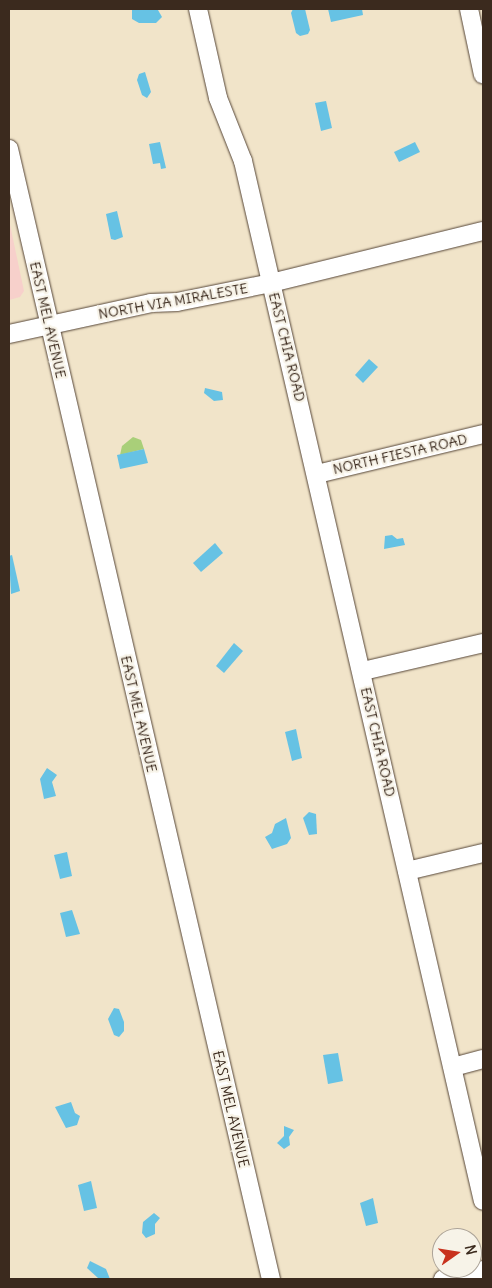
<!DOCTYPE html>
<style>
body{margin:0}
#map{position:relative;width:492px;height:1288px;overflow:hidden;background:#f1e4c9;font-family:Delius,sans-serif}
div>[style]{position:absolute}
.built>*{inset:0;background:#f7d0cb}
.green>*{inset:0;background:#a9cf79}
.water>*{inset:0;background:#66c2e4}
.roads{filter:drop-shadow(0 0 1px #564638) drop-shadow(0 0 1px #564638)}
.minor>*{height:18px;margin:-9px;padding:0 9px;transform-origin:9px;border-radius:9px;background:#fff}
span{translate:-50% -50%;white-space:nowrap;text-align:center;line-height:1.15;-webkit-text-stroke:4.5px #f7f3e8;paint-order:stroke}
.street-label{font-size:14px;color:#3b2a1e}
.frame{position:absolute;inset:0;border:10px solid #3b2a1e;pointer-events:none}
.north{position:absolute;left:432px;top:1228px;width:50px;height:50px;box-sizing:border-box;background:#f7f3e8;border:1px solid #aca397;border-radius:50%;rotate:77deg;font-size:14px;font-weight:700;line-height:20px;text-align:center;color:#3b2a1e}
.north::after{content:'';display:block;margin:auto;width:18px;height:22px;background:#c8321e;clip-path:polygon(50% 0,100% 100%,50% 72%,0 100%)}
</style>
<div id="map">
<div class="built">
<i style="clip-path:polygon(9px 220px,24px 291px,20px 297px,9px 300px)"></i>
</div>
<div class="green">
<i style="clip-path:polygon(133px 437px,141px 440px,144px 449px,120px 455px,122px 446px)"></i>
</div>
<div class="water">
<i style="clip-path:polygon(132px 9px,158px 10px,162px 17px,156px 23px,139px 23px,132px 19px)"></i>
<i style="clip-path:polygon(293px 9px,305px 9px,310px 30px,308px 34px,300px 36px,296px 33px,291px 13px)"></i>
<i style="clip-path:polygon(328px 9px,362px 9px,363px 15px,331px 22px)"></i>
<i style="clip-path:polygon(145px 72px,151px 92px,147px 98px,142px 95px,137px 80px,139px 74px)"></i>
<i style="clip-path:polygon(326px 101px,332px 128px,321px 131px,315px 103px)"></i>
<i style="clip-path:polygon(160px 142px,166px 168px,161px 169px,160px 163px,153px 164px,149px 144px)"></i>
<i style="clip-path:polygon(415px 142px,420px 152px,399px 162px,394px 152px)"></i>
<i style="clip-path:polygon(117px 211px,123px 237px,115px 240px,111px 239px,106px 214px)"></i>
<i style="clip-path:polygon(369px 359px,378px 367px,363px 383px,355px 375px)"></i>
<i style="clip-path:polygon(205px 388px,222px 392px,223px 400px,214px 401px,204px 393px)"></i>
<i style="clip-path:polygon(144px 449px,148px 463px,120px 469px,117px 455px)"></i>
<i style="clip-path:polygon(392px 535px,397px 539px,403px 538px,405px 545px,384px 549px,385px 536px)"></i>
<i style="clip-path:polygon(215px 543px,223px 553px,201px 572px,193px 563px)"></i>
<i style="clip-path:polygon(12px 555px,20px 591px,11px 594px,9px 556px)"></i>
<i style="clip-path:polygon(234px 643px,243px 651px,224px 673px,216px 666px)"></i>
<i style="clip-path:polygon(296px 729px,302px 758px,292px 761px,285px 732px)"></i>
<i style="clip-path:polygon(47px 768px,57px 775px,52px 782px,56px 796px,44px 799px,40px 779px)"></i>
<i style="clip-path:polygon(309px 812px,316px 814px,317px 834px,309px 835px,303px 818px)"></i>
<i style="clip-path:polygon(286px 818px,291px 838px,287px 844px,272px 849px,265px 837px,272px 833px,275px 824px)"></i>
<i style="clip-path:polygon(67px 852px,72px 876px,60px 879px,54px 855px)"></i>
<i style="clip-path:polygon(72px 910px,80px 934px,66px 937px,60px 913px)"></i>
<i style="clip-path:polygon(114px 1008px,119px 1009px,124px 1022px,124px 1031px,119px 1037px,114px 1035px,108px 1019px)"></i>
<i style="clip-path:polygon(338px 1053px,343px 1081px,328px 1084px,323px 1055px)"></i>
<i style="clip-path:polygon(71px 1102px,75px 1113px,80px 1116px,77px 1125px,66px 1128px,55px 1107px)"></i>
<i style="clip-path:polygon(284px 1126px,294px 1130px,289px 1137px,290px 1145px,284px 1149px,277px 1143px,284px 1136px)"></i>
<i style="clip-path:polygon(91px 1181px,97px 1208px,84px 1211px,78px 1185px)"></i>
<i style="clip-path:polygon(373px 1198px,378px 1223px,366px 1226px,360px 1203px)"></i>
<i style="clip-path:polygon(154px 1213px,160px 1218px,155px 1224px,155px 1234px,146px 1238px,142px 1233px,143px 1222px)"></i>
<i style="clip-path:polygon(90px 1261px,106px 1269px,110px 1279px,98px 1278px,87px 1268px)"></i>
</div>
<div class="roads">
<div class="minor">
<i style="left:198px;top:9px;width:91px;rotate:77.3deg"></i>
<i style="left:218px;top:98px;width:68px;rotate:68.4deg"></i>
<i style="left:243px;top:161px;width:1067px;rotate:77.01deg"></i>
<i style="left:469px;top:9px;width:67px;rotate:78deg"></i>
<i style="left:9px;top:149px;width:1160px;rotate:76.95deg"></i>
<i style="left:9px;top:334px;width:145px;rotate:-12.3deg"></i>
<i style="left:151px;top:303px;width:26px;rotate:-2deg"></i>
<i style="left:177px;top:302px;width:96px;rotate:-11.4deg"></i>
<i style="left:271px;top:283px;width:218px;rotate:-13.8deg"></i>
<i style="left:317px;top:474px;width:171px;rotate:-13.5deg"></i>
<i style="left:363px;top:671px;width:123px;rotate:-13.1deg"></i>
<i style="left:407px;top:871px;width:78px;rotate:-13.3deg"></i>
<i style="left:453px;top:1067px;width:31px;rotate:-15deg"></i>
<i style="left:443px;top:1279px;width:41px;rotate:-12.7deg"></i>
</div>
</div>
<div class="street-label">
<span style="left:173px;top:301px;rotate:-10deg">NORTH VIA MIRALESTE</span>
<span style="left:48px;top:320px;rotate:77deg">EAST MEL AVENUE</span>
<span style="left:287px;top:347px;rotate:76deg">EAST CHIA ROAD</span>
<span style="left:400px;top:454px;rotate:-13deg">NORTH FIESTA ROAD</span>
<span style="left:139px;top:714px;rotate:77deg">EAST MEL AVENUE</span>
<span style="left:378px;top:742px;rotate:77deg">EAST CHIA ROAD</span>
<span style="left:231px;top:1109px;rotate:77deg">EAST MEL AVENUE</span>
</div>
<div class="frame"></div>
<div class="north">N</div>
</div>
